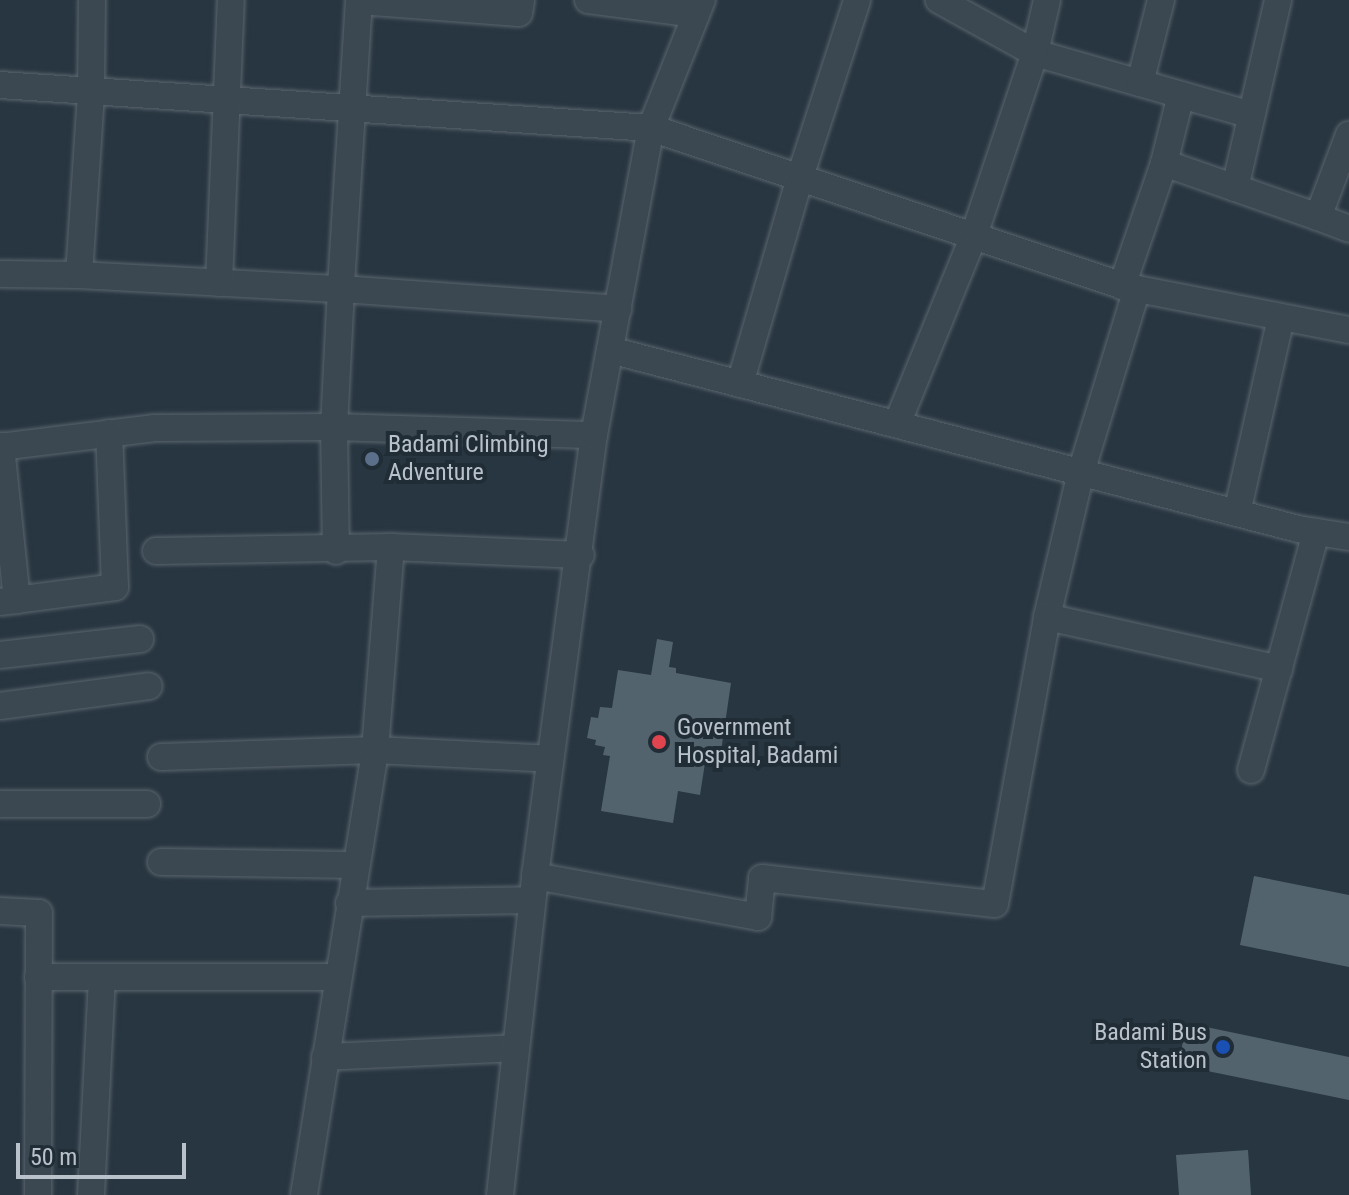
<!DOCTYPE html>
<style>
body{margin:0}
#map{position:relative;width:1349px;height:1195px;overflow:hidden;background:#283641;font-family:"Roboto Condensed",sans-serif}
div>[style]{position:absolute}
.building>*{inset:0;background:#53636e}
.roads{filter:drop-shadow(0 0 2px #5a656e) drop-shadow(0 0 2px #5a656e)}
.minor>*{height:26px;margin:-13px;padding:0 13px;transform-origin:13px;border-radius:13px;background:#3c4851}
.dots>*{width:22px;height:22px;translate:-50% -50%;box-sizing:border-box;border:4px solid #212d36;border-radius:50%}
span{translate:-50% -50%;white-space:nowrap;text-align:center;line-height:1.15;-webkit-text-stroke:8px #212d36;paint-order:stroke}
.poi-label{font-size:24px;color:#b9c2cb}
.left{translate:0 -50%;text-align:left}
.right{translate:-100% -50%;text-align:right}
.scale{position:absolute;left:16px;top:1143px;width:170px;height:36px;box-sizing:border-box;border:4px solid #b9c2cb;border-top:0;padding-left:10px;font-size:24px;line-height:28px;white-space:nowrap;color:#b9c2cb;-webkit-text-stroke:6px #212d36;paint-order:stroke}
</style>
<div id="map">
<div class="building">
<i style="clip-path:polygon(657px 639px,673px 642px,669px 667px,676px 668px,676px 673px,731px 683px,719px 765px,705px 763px,700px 795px,678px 791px,673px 823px,601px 811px,610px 756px,603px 755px,605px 747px,595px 745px,596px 740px,587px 738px,591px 717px,598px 718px,600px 707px,612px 708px,618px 670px,651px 675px)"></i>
<i style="clip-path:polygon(1254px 876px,1349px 895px,1349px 967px,1240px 945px)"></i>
<i style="clip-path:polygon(1187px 1023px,1349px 1057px,1349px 1100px,1178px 1065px)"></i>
<i style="clip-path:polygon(1248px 1150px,1251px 1195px,1179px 1195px,1176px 1155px)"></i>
</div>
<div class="roads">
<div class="minor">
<i style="left:359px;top:0;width:290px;rotate:93.6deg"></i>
<i style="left:341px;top:289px;width:278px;rotate:4.1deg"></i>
<i style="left:588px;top:0;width:109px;rotate:7.4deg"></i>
<i style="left:1047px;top:0;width:54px;rotate:102.8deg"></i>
<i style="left:1035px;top:53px;width:225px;rotate:16deg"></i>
<i style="left:359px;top:1px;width:160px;rotate:4.3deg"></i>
<i style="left:519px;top:13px;width:13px;rotate:-81deg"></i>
<i style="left:1140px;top:83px;width:86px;rotate:-75.8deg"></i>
<i style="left:0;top:85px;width:652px;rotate:3.78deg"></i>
<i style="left:651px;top:128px;width:497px;rotate:18.5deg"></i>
<i style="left:1122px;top:286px;width:231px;rotate:11deg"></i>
<i style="left:1164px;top:163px;width:70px;rotate:-76deg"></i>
<i style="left:1235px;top:188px;width:193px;rotate:-77.1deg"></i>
<i style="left:1318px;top:217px;width:33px;rotate:21deg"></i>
<i style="left:0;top:274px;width:79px;rotate:0.7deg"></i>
<i style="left:79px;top:275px;width:262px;rotate:3.1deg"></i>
<i style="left:341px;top:289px;width:138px;rotate:92.9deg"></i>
<i style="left:334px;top:427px;width:124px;rotate:89.1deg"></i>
<i style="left:79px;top:275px;width:182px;rotate:-86.2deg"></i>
<i style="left:91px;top:93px;width:93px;rotate:-89.4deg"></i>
<i style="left:219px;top:283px;width:283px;rotate:-87.6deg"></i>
<i style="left:1122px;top:286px;width:130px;rotate:-71.1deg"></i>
<i style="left:1164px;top:163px;width:163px;rotate:19.3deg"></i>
<i style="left:1318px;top:217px;width:88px;rotate:-69.3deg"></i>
<i style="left:1137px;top:289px;width:191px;rotate:107deg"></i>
<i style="left:1081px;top:472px;width:149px;rotate:103.2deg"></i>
<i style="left:1047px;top:617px;width:238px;rotate:12.6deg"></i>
<i style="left:610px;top:350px;width:711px;rotate:14.58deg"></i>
<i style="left:1298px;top:529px;width:52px;rotate:8.9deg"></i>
<i style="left:740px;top:384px;width:216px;rotate:-73.8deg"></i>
<i style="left:800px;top:177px;width:186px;rotate:-72.1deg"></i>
<i style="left:897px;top:424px;width:204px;rotate:-67.8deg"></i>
<i style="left:974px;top:235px;width:192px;rotate:-71.5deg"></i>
<i style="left:1035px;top:53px;width:110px;rotate:-151.1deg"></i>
<i style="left:1px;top:446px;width:155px;rotate:84.1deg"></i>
<i style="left:0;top:447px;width:156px;rotate:-7deg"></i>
<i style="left:155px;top:428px;width:179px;rotate:-0.3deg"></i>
<i style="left:334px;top:427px;width:260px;rotate:1.8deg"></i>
<i style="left:1237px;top:513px;width:200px;rotate:-77.3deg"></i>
<i style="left:156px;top:551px;width:235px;rotate:-1deg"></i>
<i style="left:391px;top:547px;width:190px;rotate:2.4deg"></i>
<i style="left:0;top:602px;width:116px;rotate:-7.4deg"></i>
<i style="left:115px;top:587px;width:154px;rotate:-92.2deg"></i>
<i style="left:0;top:655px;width:141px;rotate:-6.5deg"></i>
<i style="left:0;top:706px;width:150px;rotate:-7.6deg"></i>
<i style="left:161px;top:757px;width:214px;rotate:-1.9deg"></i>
<i style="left:375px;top:750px;width:175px;rotate:2.9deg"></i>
<i style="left:1251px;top:770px;width:247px;rotate:-74.7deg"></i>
<i style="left:0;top:804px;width:147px"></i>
<i style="left:161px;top:862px;width:195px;rotate:0.9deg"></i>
<i style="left:535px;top:876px;width:227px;rotate:10.4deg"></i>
<i style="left:758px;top:917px;width:39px;rotate:-84deg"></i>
<i style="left:762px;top:878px;width:234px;rotate:6.4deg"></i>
<i style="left:995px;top:904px;width:292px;rotate:-79.7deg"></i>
<i style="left:349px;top:903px;width:183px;rotate:-0.9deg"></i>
<i style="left:0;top:911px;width:39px;rotate:3deg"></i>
<i style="left:39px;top:913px;width:282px;rotate:90.2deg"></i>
<i style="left:38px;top:977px;width:299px"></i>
<i style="left:325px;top:1057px;width:191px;rotate:-2.7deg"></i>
<i style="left:91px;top:1195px;width:218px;rotate:-87.1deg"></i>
<i style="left:304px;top:1195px;width:451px;rotate:-80.9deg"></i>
<i style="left:375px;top:750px;width:204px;rotate:-85.5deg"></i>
<i style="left:500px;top:1195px;width:321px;rotate:-83.7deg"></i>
<i style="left:535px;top:876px;width:445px;rotate:-82.4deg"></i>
<i style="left:594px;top:435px;width:312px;rotate:-79.5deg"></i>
<i style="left:651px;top:128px;width:138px;rotate:-68.3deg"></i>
</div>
</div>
<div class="dots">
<i style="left:372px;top:459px;background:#5c6f8a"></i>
<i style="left:659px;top:742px;background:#e0444e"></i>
<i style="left:1223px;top:1047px;background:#1a4fb4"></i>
</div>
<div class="poi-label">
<span class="left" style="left:388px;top:459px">Badami Climbing<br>Adventure</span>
<span class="left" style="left:677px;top:742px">Government<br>Hospital, Badami</span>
<span class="right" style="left:1207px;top:1047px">Badami Bus<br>Station</span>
</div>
<div class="scale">50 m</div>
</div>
